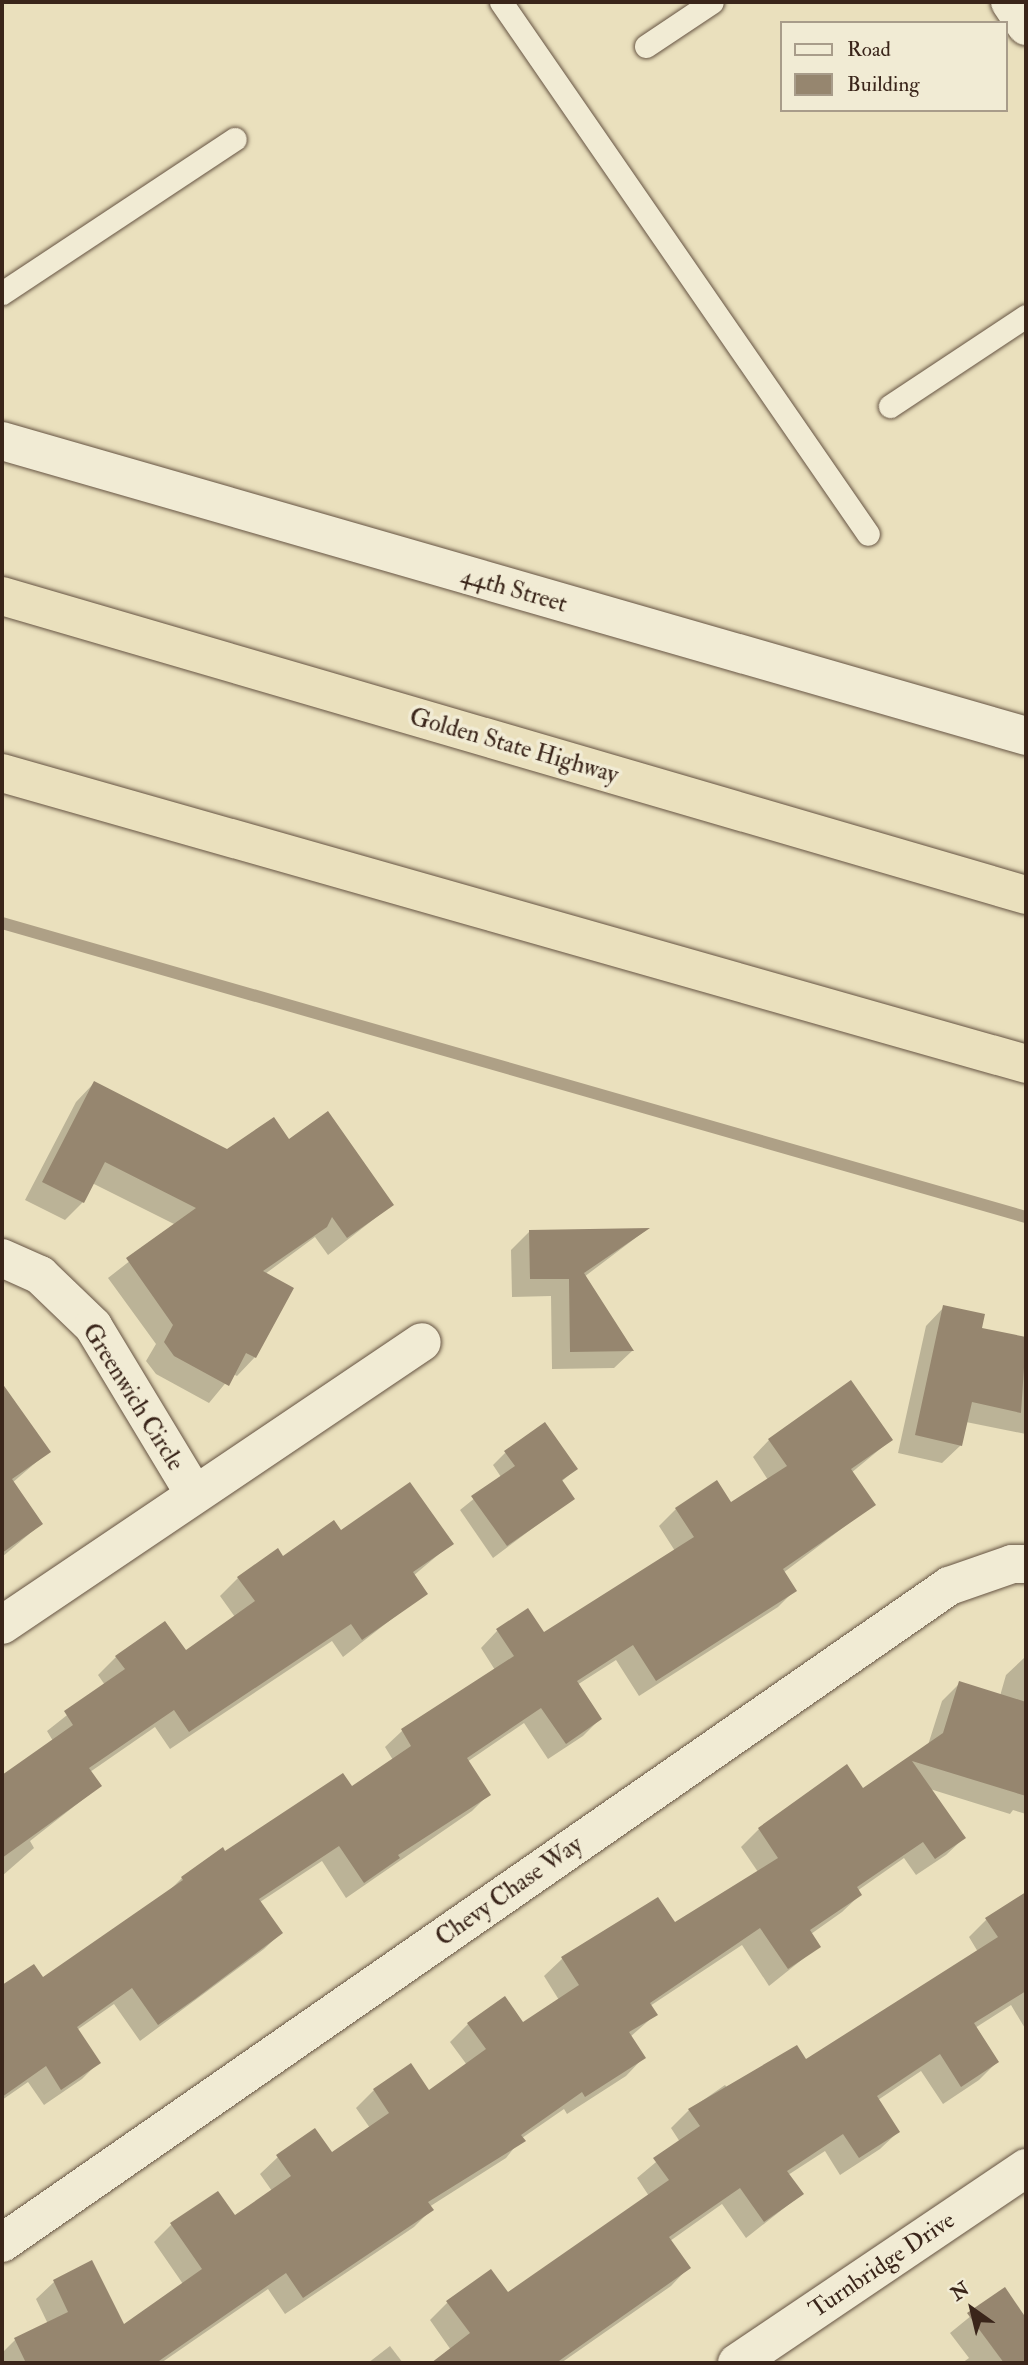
<!DOCTYPE html>
<style>
body{margin:0}
#map{position:relative;width:1028px;height:2365px;overflow:hidden;background:#eae0bd;font-family:"IM FELL Double Pica",serif}
div>[style]{position:absolute}
.shadow>*{inset:0;background:#0003}
.stream>*{height:12px;margin:-6px;padding:0 6px;transform-origin:6px;border-radius:6px;background:#aea086}
.building>*{inset:0;background:#96866f}
.roads{filter:drop-shadow(0 0 2px #665443) drop-shadow(0 0 2px #665443)}
.service>*{height:23px;margin:-11.5px;padding:0 11.5px;transform-origin:11.5px;border-radius:11.5px;background:#f1ebd4}
.minor>*{height:38px;margin:-19px;padding:0 19px;transform-origin:19px;border-radius:19px;background:#f1ebd4}
.motorway>*{height:38px;margin:-19px;padding:0 19px;transform-origin:19px;border-radius:19px;background:#eae0bd}
span{translate:-50% -50%;white-space:nowrap;text-align:center;line-height:1.15;-webkit-text-stroke:7px #f1ebd4;paint-order:stroke}
.street-label{font-size:24px;color:#3a251a}
.frame{position:absolute;inset:0;border:4px solid #3a251a;pointer-events:none}
.legend{position:absolute;left:780px;top:21px;width:228px;height:91px;box-sizing:border-box;background:#f1ebd4;border:2px solid #a89c8a;margin:0;padding:9px 12px;list-style:none;font-size:21px;color:#3a251a}
.legend li{display:flex;align-items:center;gap:14px;height:35px}
.legend b{width:35px;border:2px solid #a89c8a}
.north{position:absolute;left:937px;top:2274px;width:70px;height:70px;-webkit-text-stroke:5px #f1ebd4;paint-order:stroke;rotate:326deg;font-size:19px;font-weight:700;line-height:28px;text-align:center;color:#3a251a}
.north::after{content:'';display:block;margin:auto;width:24px;height:32px;background:#3a251a;clip-path:polygon(50% 0,100% 100%,50% 72%,0 100%)}
</style>
<div id="map">
<div class="shadow">
<i style="clip-path:polygon(94px 1083px,227px 1151px,288px 1141px,392px 1205px,328px 1255px,315px 1237px,265px 1274px,255px 1357px,237px 1376px,233px 1374px,209px 1403px,156px 1374px,146px 1361px,156px 1344px,108px 1278px,176px 1225px,92px 1183px,83px 1202px,65px 1220px,25px 1200px,76px 1102px)"></i>
<i style="clip-path:polygon(646px 1230px,584px 1277px,632px 1351px,614px 1368px,552px 1369px,551px 1296px,512px 1297px,511px 1250px,529px 1232px)"></i>
<i style="clip-path:polygon(944px 1307px,980px 1329px,1026px 1339px,1026px 1434px,966px 1422px,961px 1445px,942px 1463px,898px 1453px,926px 1326px)"></i>
<i style="clip-path:polygon(21px 1412px,48px 1452px,12px 1483px,41px 1524px,2px 1557px,2px 1426px)"></i>
<i style="clip-path:polygon(769px 1440px,891px 1440px,851px 1473px,873px 1505px,783px 1573px,794px 1591px,778px 1607px,639px 1696px,616px 1660px,577px 1685px,600px 1719px,583px 1736px,548px 1759px,524px 1723px,467px 1762px,489px 1794px,472px 1811px,346px 1898px,322px 1861px,260px 1902px,281px 1933px,264px 1949px,140px 2041px,114px 2004px,77px 2030px,99px 2062px,82px 2079px,44px 2105px,28px 2082px,2px 2100px,2px 1988px,33px 1966px,43px 1980px,165px 1895px,182px 1878px,351px 1788px,393px 1760px,385px 1747px,402px 1731px,495px 1670px,481px 1648px,497px 1631px,544px 1635px,675px 1551px,659px 1526px,676px 1509px,731px 1504px,768px 1480px,753px 1457px)"></i>
<i style="clip-path:polygon(505px 1453px,576px 1469px,561px 1482px,573px 1498px,493px 1558px,460px 1510px,501px 1477px,493px 1465px)"></i>
<i style="clip-path:polygon(341px 1533px,451px 1544px,413px 1576px,425px 1593px,343px 1657px,332px 1641px,170px 1749px,155px 1727px,90px 1772px,100px 1786px,30px 1841px,34px 1848px,2px 1876px,2px 1777px,53px 1741px,47px 1731px,105px 1685px,98px 1675px,116px 1657px,185px 1652px,235px 1617px,220px 1596px,238px 1578px)"></i>
<i style="clip-path:polygon(1024px 1658px,1026px 1814px,1013px 1810px,1010px 1814px,930px 1789px,964px 1838px,946px 1855px,916px 1875px,904px 1858px,857px 1891px,860px 1895px,842px 1912px,811px 1934px,819px 1946px,769px 1986px,742px 1945px,650px 2006px,655px 2015px,630px 2037px,643px 2058px,626px 2076px,567px 2114px,564px 2109px,522px 2138px,506px 2158px,429px 2207px,431px 2210px,414px 2227px,285px 2314px,268px 2289px,161px 2363px,2px 2363px,2px 2353px,15px 2340px,48px 2324px,36px 2299px,54px 2282px,91px 2263px,123px 2327px,183px 2284px,154px 2242px,171px 2225px,235px 2218px,272px 2191px,260px 2174px,278px 2157px,331px 2154px,370px 2128px,356px 2108px,374px 2090px,429px 2092px,467px 2065px,450px 2042px,468px 2024px,522px 2024px,559px 2000px,544px 1976px,562px 1959px,674px 1925px,758px 1872px,741px 1847px,759px 1829px,847px 1767px,863px 1790px,928px 1745px,942px 1701px,960px 1683px,1000px 1696px,1006px 1675px)"></i>
<i style="clip-path:polygon(1024px 1896px,1026px 2030px,1011px 2005px,975px 2028px,997px 2062px,979px 2080px,943px 2104px,921px 2071px,878px 2100px,898px 2132px,880px 2149px,840px 2175px,825px 2151px,788px 2175px,802px 2194px,746px 2238px,722px 2204px,670px 2241px,688px 2268px,671px 2286px,561px 2363px,433px 2363px,451px 2350px,430px 2320px,448px 2302px,507px 2295px,649px 2196px,637px 2178px,680px 2142px,671px 2128px,689px 2110px,725px 2085px,729px 2090px,805px 2061px,978px 1952px,969px 1937px,987px 1919px)"></i>
<i style="clip-path:polygon(1004px 2289px,1026px 2321px,1026px 2363px,962px 2363px,969px 2358px,950px 2333px)"></i>
<i style="clip-path:polygon(390px 2346px,403px 2363px,368px 2363px)"></i>
</div>
<div class="stream">
<i style="left:2px;top:923px;width:1065px;rotate:16.02deg"></i>
</div>
<div class="building">
<i style="clip-path:polygon(94px 1081px,227px 1149px,274px 1117px,289px 1139px,328px 1111px,394px 1205px,347px 1238px,332px 1217px,327px 1227px,263px 1271px,294px 1288px,256px 1358px,246px 1353px,229px 1386px,174px 1356px,164px 1342px,173px 1325px,126px 1258px,196px 1208px,105px 1162px,84px 1203px,42px 1182px)"></i>
<i style="clip-path:polygon(650px 1228px,584px 1273px,634px 1351px,570px 1352px,569px 1279px,530px 1279px,529px 1230px)"></i>
<i style="clip-path:polygon(943px 1305px,985px 1314px,982px 1328px,1026px 1337px,1021px 1413px,972px 1402px,962px 1446px,915px 1435px)"></i>
<i style="clip-path:polygon(851px 1380px,893px 1440px,851px 1469px,876px 1505px,783px 1569px,797px 1591px,656px 1681px,633px 1645px,577px 1681px,602px 1719px,566px 1744px,541px 1708px,467px 1758px,491px 1795px,398px 1855px,400px 1858px,364px 1883px,339px 1846px,259px 1899px,283px 1933px,195px 1999px,158px 2025px,132px 1988px,77px 2027px,101px 2063px,61px 2090px,46px 2066px,2px 2097px,2px 1985px,34px 1964px,43px 1977px,183px 1880px,181px 1877px,223px 1847px,225px 1851px,343px 1773px,352px 1786px,411px 1746px,401px 1729px,514px 1656px,496px 1629px,528px 1608px,544px 1632px,694px 1537px,675px 1508px,717px 1480px,731px 1502px,787px 1466px,768px 1439px)"></i>
<i style="clip-path:polygon(2px 1383px,51px 1452px,12px 1479px,43px 1524px,2px 1553px)"></i>
<i style="clip-path:polygon(545px 1422px,578px 1469px,562px 1480px,575px 1499px,507px 1546px,471px 1496px,515px 1466px,504px 1451px)"></i>
<i style="clip-path:polygon(410px 1482px,454px 1544px,413px 1572px,428px 1594px,362px 1640px,351px 1624px,189px 1732px,174px 1710px,89px 1768px,102px 1786px,2px 1858px,2px 1775px,73px 1725px,64px 1711px,125px 1669px,115px 1656px,165px 1621px,186px 1650px,255px 1601px,237px 1577px,278px 1548px,283px 1556px,334px 1520px,341px 1530px)"></i>
<i style="clip-path:polygon(959px 1681px,1026px 1702px,1026px 1796px,912px 1761px,966px 1838px,935px 1859px,923px 1842px,857px 1887px,862px 1895px,810px 1930px,821px 1947px,788px 1969px,760px 1928px,650px 2003px,658px 2015px,629px 2032px,646px 2058px,585px 2097px,582px 2092px,521px 2135px,526px 2141px,428px 2202px,434px 2210px,303px 2298px,286px 2273px,156px 2363px,26px 2363px,14px 2338px,68px 2312px,53px 2280px,92px 2260px,124px 2324px,202px 2269px,170px 2223px,218px 2191px,235px 2215px,291px 2176px,276px 2155px,315px 2128px,332px 2152px,389px 2113px,373px 2089px,411px 2063px,429px 2090px,486px 2049px,467px 2023px,505px 1996px,523px 2022px,579px 1985px,561px 1957px,658px 1897px,675px 1922px,778px 1858px,758px 1828px,847px 1764px,863px 1788px,943px 1733px)"></i>
<i style="clip-path:polygon(1026px 1892px,1026px 1991px,974px 2023px,999px 2062px,961px 2087px,940px 2054px,877px 2096px,900px 2132px,859px 2158px,843px 2134px,787px 2171px,804px 2194px,764px 2222px,740px 2188px,669px 2237px,691px 2268px,556px 2363px,431px 2363px,470px 2333px,446px 2301px,491px 2269px,508px 2292px,669px 2180px,653px 2158px,700px 2126px,688px 2109px,797px 2045px,806px 2059px,998px 1937px,985px 1918px)"></i>
<i style="clip-path:polygon(1005px 2287px,1026px 2318px,1026px 2363px,1004px 2363px,967px 2313px)"></i>
</div>
<div class="roads">
<div class="service">
<i style="left:501px;top:2px;width:646px;rotate:55.4deg"></i>
<i style="left:646px;top:46px;width:79px;rotate:-33.7deg"></i>
<i style="left:2px;top:293px;width:279px;rotate:-33.5deg"></i>
<i style="left:890px;top:406px;width:163px;rotate:-33.5deg"></i>
</div>
<div class="minor">
<i style="left:1010px;top:2px;width:29px;rotate:56deg"></i>
<i style="left:2px;top:441px;width:1066px;rotate:16.07deg"></i>
<i style="left:2px;top:1258px;width:42px;rotate:24.1deg"></i>
<i style="left:40px;top:1275px;width:74px;rotate:43.9deg"></i>
<i style="left:93px;top:1326px;width:194px;rotate:58.9deg"></i>
<i style="left:2px;top:1625px;width:506px;rotate:-33.97deg"></i>
<i style="left:2px;top:2243px;width:1153px;rotate:-34.75deg"></i>
<i style="left:949px;top:1586px;width:67px;rotate:-19.2deg"></i>
<i style="left:1012px;top:1564px;width:14px"></i>
<i style="left:737px;top:2363px;width:349px;rotate:-34deg"></i>
</div>
<div class="motorway">
<i style="left:2px;top:596px;width:1067px;rotate:16.28deg"></i>
<i style="left:2px;top:773px;width:1065px;rotate:15.86deg"></i>
</div>
</div>
<div class="street-label">
<span style="left:514px;top:590px;rotate:16deg">44th Street</span>
<span style="left:514px;top:746px;rotate:16deg">Golden State Highway</span>
<span style="left:133px;top:1397px;rotate:58deg">Greenwich Circle</span>
<span style="left:509px;top:1891px;rotate:-35deg">Chevy Chase Way</span>
<span style="left:882px;top:2265px;rotate:-34deg">Turnbridge Drive</span>
</div>
<div class="frame"></div>
<ul class="legend">
<li><b style="height:9px;background:#f1ebd4"></b>Road</li>
<li><b style="height:19px;background:#96866f"></b>Building</li>
</ul>
<div class="north">N</div>
</div>
